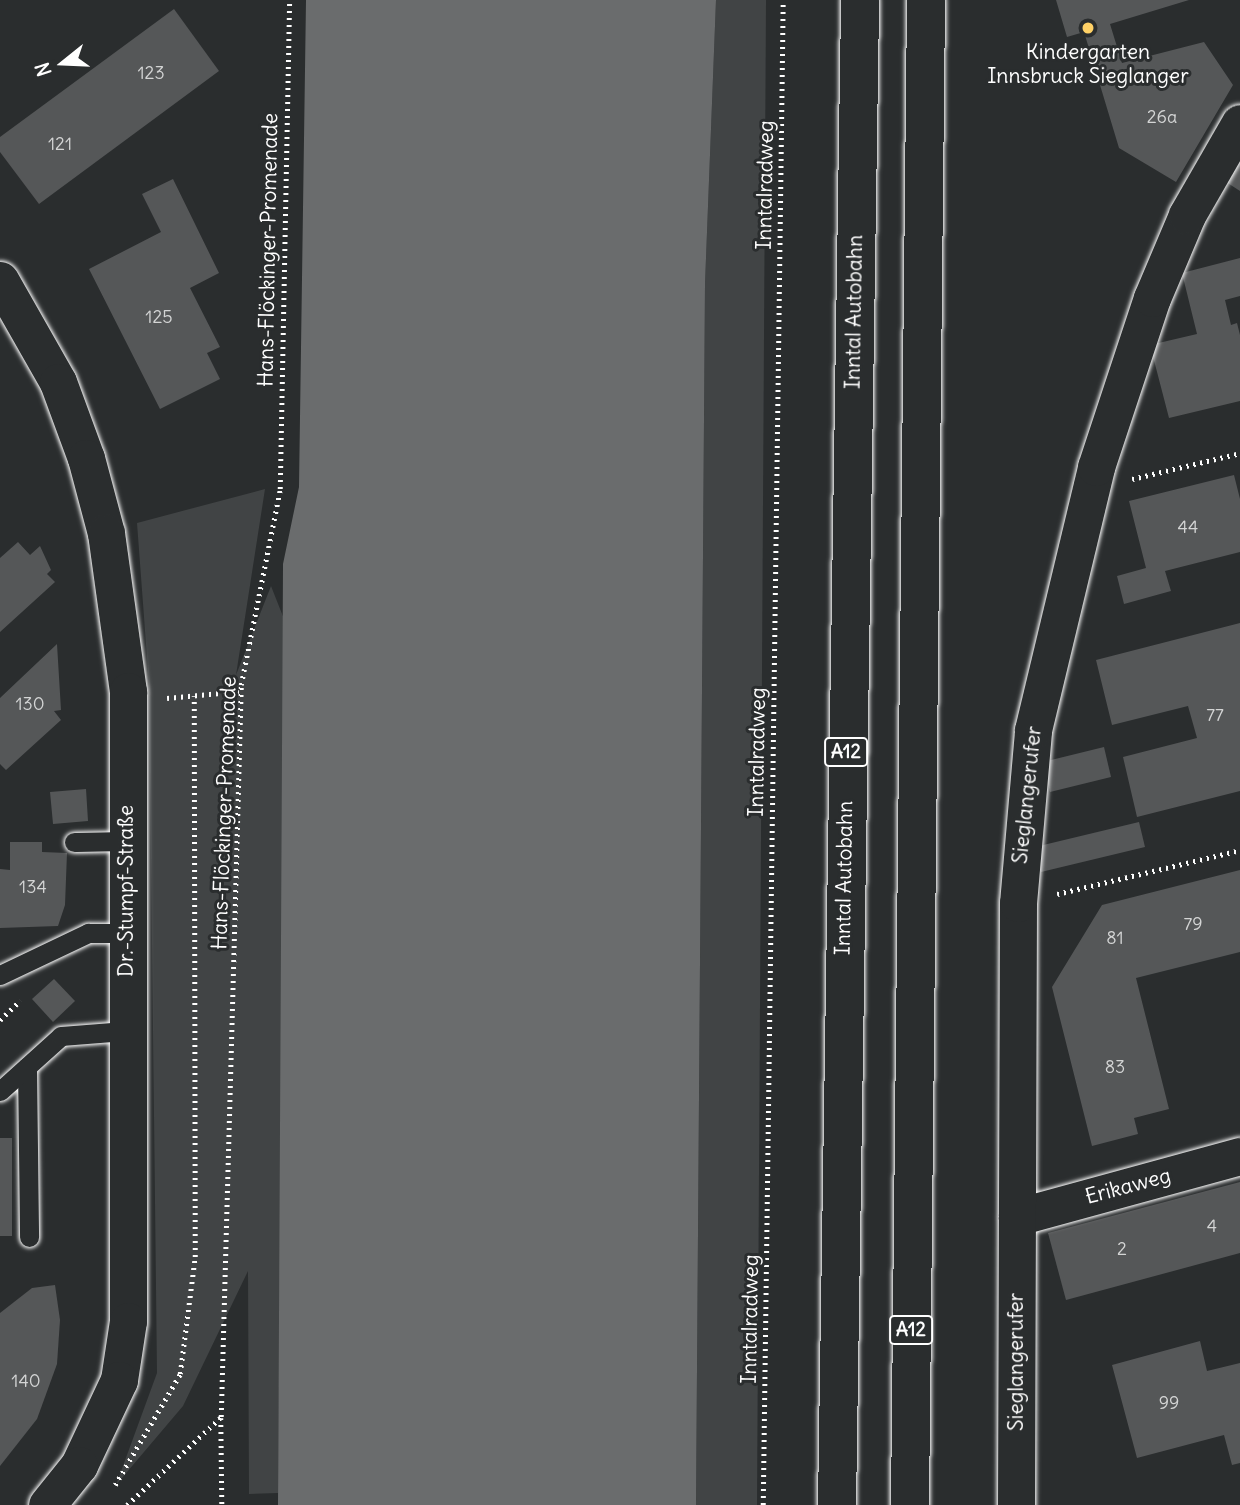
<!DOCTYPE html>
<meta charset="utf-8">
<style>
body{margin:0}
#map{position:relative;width:1240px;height:1505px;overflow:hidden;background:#2a2d2e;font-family:Delius,sans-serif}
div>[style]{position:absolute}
.green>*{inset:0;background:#414445}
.water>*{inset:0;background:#6a6c6d}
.building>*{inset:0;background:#555758}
.path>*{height:4.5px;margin-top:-2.25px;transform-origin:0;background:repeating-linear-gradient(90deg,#fff 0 2px,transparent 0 7px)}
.roads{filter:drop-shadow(0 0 2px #fff) drop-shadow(0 0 2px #fff)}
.service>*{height:19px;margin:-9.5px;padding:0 9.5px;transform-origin:9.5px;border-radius:9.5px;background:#2a2d2e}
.minor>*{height:37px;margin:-18.5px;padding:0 18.5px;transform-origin:18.5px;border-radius:18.5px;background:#2a2d2e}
.motorway>*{height:38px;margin:-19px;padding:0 19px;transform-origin:19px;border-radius:19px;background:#2a2d2e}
.dots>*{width:19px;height:19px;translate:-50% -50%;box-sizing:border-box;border:4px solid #2a2d2e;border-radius:50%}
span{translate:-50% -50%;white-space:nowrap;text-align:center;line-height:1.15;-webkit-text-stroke:6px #2a2d2e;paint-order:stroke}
.number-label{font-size:18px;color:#d4d5d5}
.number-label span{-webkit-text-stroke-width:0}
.shield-label span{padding:2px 5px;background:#2a2d2e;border:2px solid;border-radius:5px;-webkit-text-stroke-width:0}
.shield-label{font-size:19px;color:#fff;font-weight:700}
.poi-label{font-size:21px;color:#fff}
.street-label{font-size:21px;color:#fff}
.north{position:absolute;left:28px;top:28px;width:70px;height:70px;-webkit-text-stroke:5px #2a2d2e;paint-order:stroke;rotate:252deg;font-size:19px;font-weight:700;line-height:28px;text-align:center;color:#fff}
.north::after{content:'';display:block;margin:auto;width:24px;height:32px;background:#fff;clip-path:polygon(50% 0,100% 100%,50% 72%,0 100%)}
</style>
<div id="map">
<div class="green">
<i style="clip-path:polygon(716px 0,766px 0,757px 1505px,696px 1505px,705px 284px)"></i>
<i style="clip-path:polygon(265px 489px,236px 675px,271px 586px,286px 624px,278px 1493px,249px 1494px,248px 1271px,183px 1406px,116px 1485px,157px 1373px,149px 684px,137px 523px)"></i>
</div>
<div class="water">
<i style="clip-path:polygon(306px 0,716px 0,705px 284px,696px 1505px,278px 1505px,283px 564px,299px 487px)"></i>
</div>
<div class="building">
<i style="clip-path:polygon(1056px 0,1189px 0,1110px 24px,1122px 63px,1204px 42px,1233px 85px,1176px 182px,1119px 148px,1084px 32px,1067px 37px)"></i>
<i style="clip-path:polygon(174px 9px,219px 71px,39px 204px,0 152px,0 137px)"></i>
<i style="clip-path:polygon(1240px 153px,1240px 191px,1223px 180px)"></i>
<i style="clip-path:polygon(173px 179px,219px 273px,190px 288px,220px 347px,207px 353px,220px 379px,160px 409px,89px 269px,161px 232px,142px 194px)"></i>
<i style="clip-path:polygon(1240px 258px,1240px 296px,1225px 300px,1231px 325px,1237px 323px,1240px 335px,1240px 401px,1169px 418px,1150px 345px,1197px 334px,1182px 273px)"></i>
<i style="clip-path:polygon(1234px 475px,1240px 499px,1240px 552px,1165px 571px,1171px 591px,1124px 604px,1117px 576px,1146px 568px,1129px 501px)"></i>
<i style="clip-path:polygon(18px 542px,30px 555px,40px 546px,51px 570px,47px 574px,55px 582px,0 632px,0 558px)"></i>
<i style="clip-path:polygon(1240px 623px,1240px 791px,1137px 817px,1123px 757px,1197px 738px,1188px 706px,1112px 725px,1096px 660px)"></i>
<i style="clip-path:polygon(57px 644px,61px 710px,54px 711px,61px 720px,6px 770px,0 764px,0 698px)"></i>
<i style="clip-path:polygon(1104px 747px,1111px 777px,1050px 792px,1043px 762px)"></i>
<i style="clip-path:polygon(86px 789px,88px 821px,53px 824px,50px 792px)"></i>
<i style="clip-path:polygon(1139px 822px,1145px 847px,1041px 872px,1035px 847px)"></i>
<i style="clip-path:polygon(10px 842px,42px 842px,42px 852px,67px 853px,65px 905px,58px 926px,0 928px,0 869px,10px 870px)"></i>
<i style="clip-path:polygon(1240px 870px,1240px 952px,1136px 978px,1169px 1109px,1134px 1118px,1138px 1134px,1092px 1146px,1052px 987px,1102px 905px)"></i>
<i style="clip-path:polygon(54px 979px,75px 1001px,53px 1022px,32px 999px)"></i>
<i style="clip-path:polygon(0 1138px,12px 1138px,12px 1236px,0 1236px)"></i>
<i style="clip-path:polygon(1240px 1182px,1240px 1253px,1066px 1300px,1048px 1233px)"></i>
<i style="clip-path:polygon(55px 1285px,60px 1320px,57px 1364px,37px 1419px,0 1466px,0 1313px,32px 1288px)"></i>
<i style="clip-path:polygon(1200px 1341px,1207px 1371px,1240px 1363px,1240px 1463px,1232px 1465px,1224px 1435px,1137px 1458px,1112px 1365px)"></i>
</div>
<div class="path">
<i style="left:1132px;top:479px;width:111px;rotate:-13.5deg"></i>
<i style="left:167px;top:698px;width:75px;rotate:-5.3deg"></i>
<i style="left:1057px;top:894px;width:188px;rotate:-13.5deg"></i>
<i style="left:0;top:1020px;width:28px;rotate:-44deg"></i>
<i style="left:221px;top:1418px;width:87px;rotate:89.3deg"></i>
<i style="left:115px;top:1485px;width:129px;rotate:-59.6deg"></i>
<i style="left:180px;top:1374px;width:118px;rotate:-82.7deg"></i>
<i style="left:195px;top:1257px;width:561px;rotate:-90.1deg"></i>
<i style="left:127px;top:1505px;width:129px;rotate:-43.1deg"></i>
<i style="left:221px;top:1417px;width:732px;rotate:-88.43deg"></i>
<i style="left:241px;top:685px;width:200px;rotate:-78.7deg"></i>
<i style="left:280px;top:489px;width:489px;rotate:-88.9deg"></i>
<i style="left:763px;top:1505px;width:1505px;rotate:-89.24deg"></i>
</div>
<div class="roads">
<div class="service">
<i style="left:74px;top:842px;width:53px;rotate:-1.1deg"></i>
<i style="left:0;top:975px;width:98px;rotate:-25.5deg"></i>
<i style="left:88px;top:933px;width:38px"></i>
<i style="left:27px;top:1067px;width:170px;rotate:89.3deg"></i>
<i style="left:0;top:1091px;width:82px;rotate:-42deg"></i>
<i style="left:61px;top:1036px;width:64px;rotate:-4.5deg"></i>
</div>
<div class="minor">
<i style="left:0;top:280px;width:117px;rotate:60.4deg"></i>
<i style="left:58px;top:382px;width:81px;rotate:69.8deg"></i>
<i style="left:86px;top:458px;width:78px;rotate:75.1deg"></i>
<i style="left:106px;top:533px;width:160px;rotate:82.1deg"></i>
<i style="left:128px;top:691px;width:630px;rotate:90deg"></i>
<i style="left:128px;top:1321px;width:60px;rotate:98.7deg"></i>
<i style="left:119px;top:1380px;width:94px;rotate:115.2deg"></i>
<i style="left:79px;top:1465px;width:51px;rotate:128.7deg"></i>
<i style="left:1017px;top:1217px;width:231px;rotate:-15.3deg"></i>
<i style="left:1016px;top:1505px;width:602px;rotate:-89.81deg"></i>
<i style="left:1018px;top:903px;width:174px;rotate:-85deg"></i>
<i style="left:1033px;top:730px;width:270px;rotate:-76.5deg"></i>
<i style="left:1096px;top:467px;width:178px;rotate:-71.7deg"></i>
<i style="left:1152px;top:298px;width:90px;rotate:-67.1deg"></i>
<i style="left:1187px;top:215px;width:106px;rotate:-60.1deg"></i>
</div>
<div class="motorway">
<i style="left:837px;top:1505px;width:1505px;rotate:-89.12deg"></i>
<i style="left:910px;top:1505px;width:1505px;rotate:-89.39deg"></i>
</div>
</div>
<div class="dots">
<i style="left:1088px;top:28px;background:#ffd166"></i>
</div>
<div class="number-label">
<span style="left:151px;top:73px">123</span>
<span style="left:1162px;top:117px">26a</span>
<span style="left:60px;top:144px">121</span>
<span style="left:159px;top:317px">125</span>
<span style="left:1188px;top:527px">44</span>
<span style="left:30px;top:704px">130</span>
<span style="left:1215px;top:715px">77</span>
<span style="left:33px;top:887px">134</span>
<span style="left:1193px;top:924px">79</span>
<span style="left:1115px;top:938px">81</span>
<span style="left:1115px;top:1067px">83</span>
<span style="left:1212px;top:1226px">4</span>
<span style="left:1122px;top:1249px">2</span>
<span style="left:26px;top:1381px">140</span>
<span style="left:1169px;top:1403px">99</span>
</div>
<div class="shield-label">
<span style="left:846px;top:752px">A12</span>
<span style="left:911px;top:1330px">A12</span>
</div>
<div class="poi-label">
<span style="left:1088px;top:64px">Kindergarten<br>Innsbruck Sieglanger</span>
</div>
<div class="street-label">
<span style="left:765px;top:185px;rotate:-89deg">Inntalradweg</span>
<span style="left:268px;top:250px;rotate:-89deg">Hans-Flöckinger-Promenade</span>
<span style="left:854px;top:312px;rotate:-89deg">Inntal Autobahn</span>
<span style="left:757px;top:752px;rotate:-89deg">Inntalradweg</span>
<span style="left:1027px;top:795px;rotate:-84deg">Sieglangerufer</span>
<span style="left:224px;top:813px;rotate:-88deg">Hans-Flöckinger-Promenade</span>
<span style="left:844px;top:878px;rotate:-89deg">Inntal Autobahn</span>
<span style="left:126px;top:891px;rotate:-90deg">Dr.-Stumpf-Straße</span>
<span style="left:1128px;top:1186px;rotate:-15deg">Erikaweg</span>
<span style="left:750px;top:1319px;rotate:-89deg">Inntalradweg</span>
<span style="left:1016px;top:1362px;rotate:-90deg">Sieglangerufer</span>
</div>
<div class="north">N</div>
</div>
